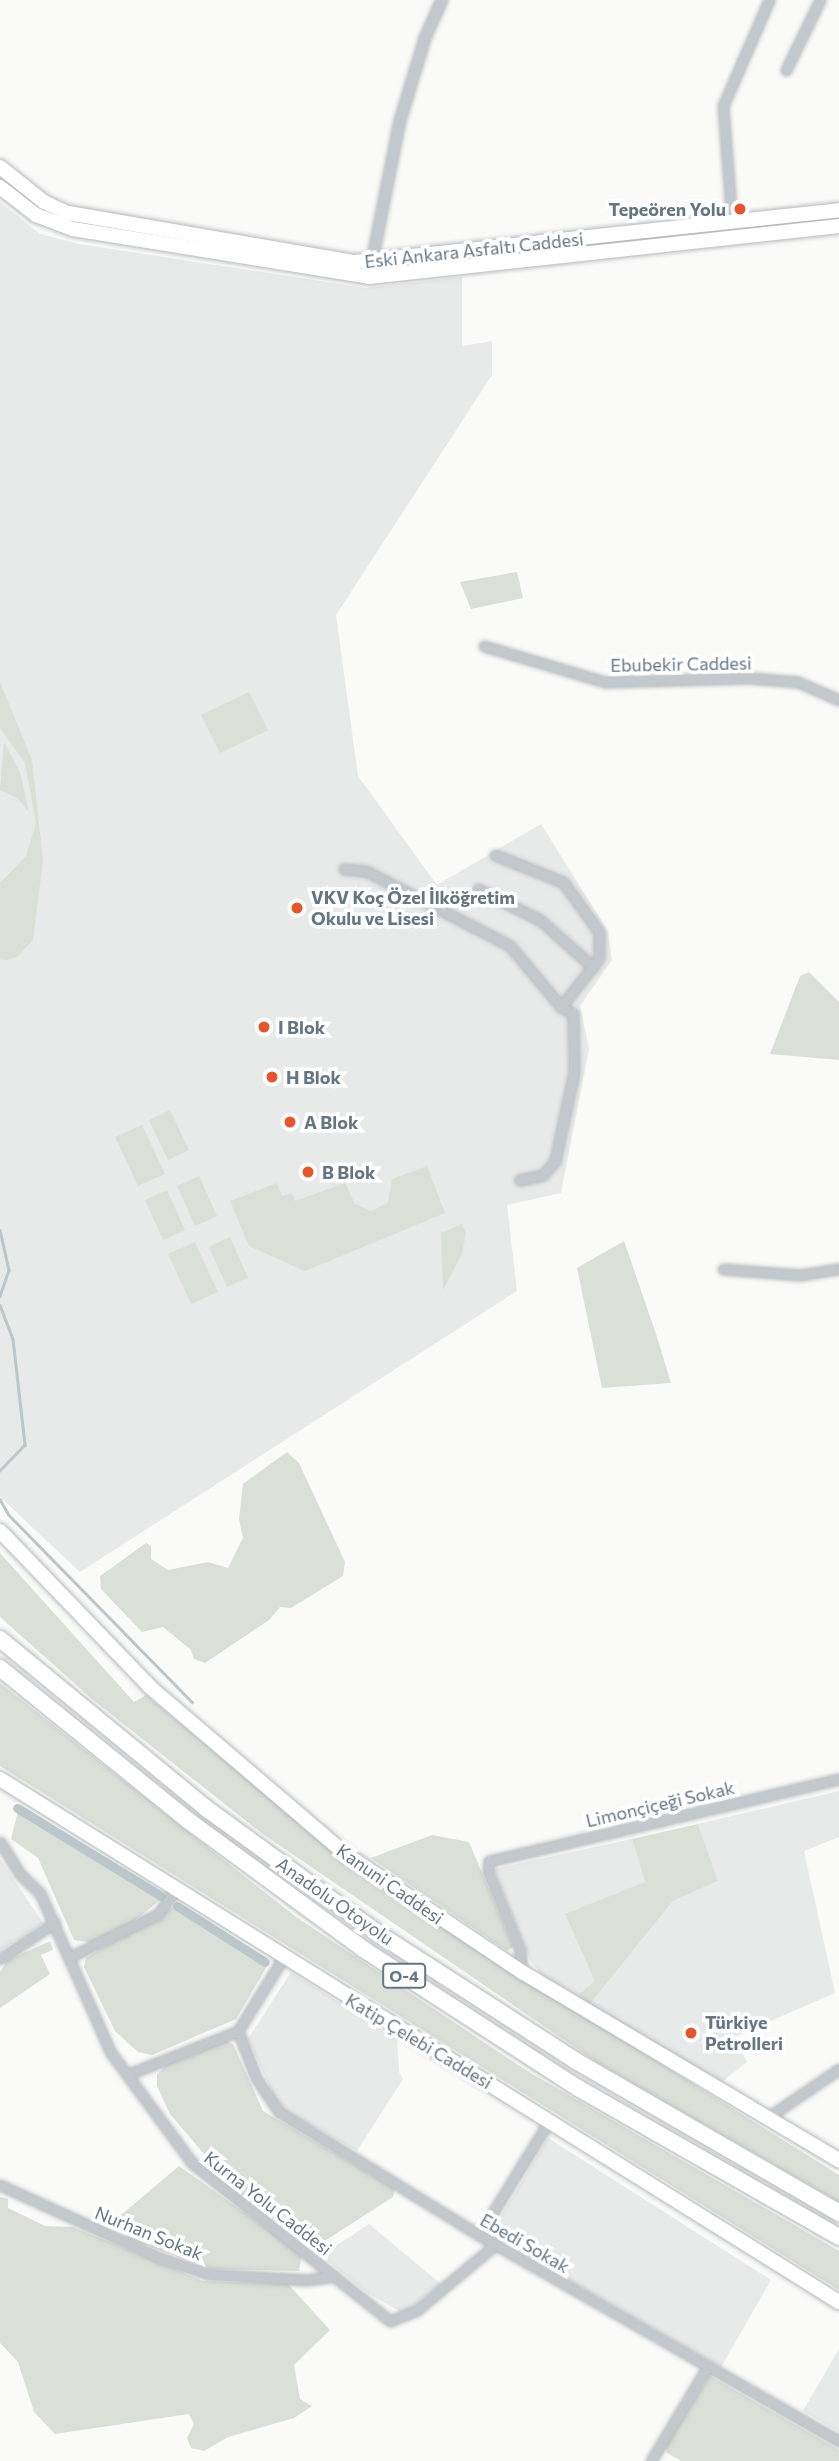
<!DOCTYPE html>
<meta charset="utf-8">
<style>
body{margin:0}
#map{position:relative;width:839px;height:2461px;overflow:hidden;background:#fafaf8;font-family:Commissioner,sans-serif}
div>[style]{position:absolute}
.built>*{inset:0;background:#e8e9e9}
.green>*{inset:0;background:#dadfd7}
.stream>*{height:2.5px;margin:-1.25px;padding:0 1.25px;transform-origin:1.25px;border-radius:1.25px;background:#bbc7cb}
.canal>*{height:9px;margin:-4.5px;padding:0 4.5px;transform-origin:4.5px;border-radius:4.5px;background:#bbc7cb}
.roads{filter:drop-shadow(0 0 2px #b5babe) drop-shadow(0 0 2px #b5babe)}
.minor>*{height:9px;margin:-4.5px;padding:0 4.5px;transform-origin:4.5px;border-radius:4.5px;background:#c3c8cc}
.tertiary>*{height:10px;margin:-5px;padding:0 5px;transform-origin:5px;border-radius:5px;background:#c3c8cc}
.primary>*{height:14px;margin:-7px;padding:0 7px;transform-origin:7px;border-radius:7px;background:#fff}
.motorway>*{height:16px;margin:-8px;padding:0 8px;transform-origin:8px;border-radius:8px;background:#fff}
.dots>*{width:19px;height:19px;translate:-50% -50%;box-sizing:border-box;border:4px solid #fff;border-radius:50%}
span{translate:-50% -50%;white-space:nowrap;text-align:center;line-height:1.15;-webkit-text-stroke:7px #fff;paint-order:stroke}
.shield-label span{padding:2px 5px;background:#fff;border:2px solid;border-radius:5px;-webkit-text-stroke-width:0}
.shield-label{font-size:16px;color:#657683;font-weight:700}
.poi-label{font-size:18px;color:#657683;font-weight:700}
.right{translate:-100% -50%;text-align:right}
.left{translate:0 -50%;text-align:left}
.street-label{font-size:18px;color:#657683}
</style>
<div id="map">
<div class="built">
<i style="clip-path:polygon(0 202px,40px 234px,79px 244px,366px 288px,462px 277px,462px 346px,492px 341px,492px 375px,336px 615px,358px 776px,437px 885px,541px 824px,608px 931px,612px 960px,580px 1006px,589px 1049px,561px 1193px,507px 1205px,517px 1291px,80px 1572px,0 1497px)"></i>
<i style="clip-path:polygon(839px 1791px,839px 1837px,804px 1851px,835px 1993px,734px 2037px,747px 2062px,722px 2082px,590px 2004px,673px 1901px,718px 1881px,698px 1824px)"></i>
<i style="clip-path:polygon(632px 1839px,645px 1882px,595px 1981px,578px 1995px,544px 1977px,531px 1962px,494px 1869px)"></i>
<i style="clip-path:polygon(0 1859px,43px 1923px,0 1951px)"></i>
<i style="clip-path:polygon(291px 1972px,397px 2039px,399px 2072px,403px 2079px,357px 2151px,279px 2107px,248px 2039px)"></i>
<i style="clip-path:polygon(548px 2138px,771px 2280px,721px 2367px,490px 2234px)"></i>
<i style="clip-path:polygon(369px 2224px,441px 2284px,403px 2313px,367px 2293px,328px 2261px,328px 2251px)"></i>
<i style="clip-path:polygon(839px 2349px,839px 2432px,803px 2411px)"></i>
</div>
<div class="green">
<i style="clip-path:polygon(723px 228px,724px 233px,393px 267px,399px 266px)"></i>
<i style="clip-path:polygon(517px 572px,523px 598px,471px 609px,460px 582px)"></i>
<i style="clip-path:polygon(0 682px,32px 760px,43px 860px,33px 940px,17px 957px,6px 960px,0 959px,0 883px,26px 856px,36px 823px,25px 763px,0 728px)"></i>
<i style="clip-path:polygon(249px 692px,268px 730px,220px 753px,201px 715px)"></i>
<i style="clip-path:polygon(4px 742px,20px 772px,29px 812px,17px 798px,0 790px)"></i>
<i style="clip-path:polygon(809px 972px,839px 1002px,839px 1060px,770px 1054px,800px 976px)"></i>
<i style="clip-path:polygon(170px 1110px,189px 1150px,168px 1160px,149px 1120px)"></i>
<i style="clip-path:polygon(142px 1125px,165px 1174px,138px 1186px,115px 1137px)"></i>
<i style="clip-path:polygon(427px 1166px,445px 1213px,305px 1271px,249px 1246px,230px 1201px,277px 1183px,282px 1196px,292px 1193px,295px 1201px,345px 1183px,355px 1204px,371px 1211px,388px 1203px,392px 1179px)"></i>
<i style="clip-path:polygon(199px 1176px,217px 1216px,195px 1226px,177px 1186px)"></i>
<i style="clip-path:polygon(167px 1190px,185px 1230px,163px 1240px,145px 1200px)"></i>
<i style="clip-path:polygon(462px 1224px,466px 1233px,462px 1254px,443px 1290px,441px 1233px)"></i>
<i style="clip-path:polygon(230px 1237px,248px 1278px,227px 1287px,209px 1247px)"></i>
<i style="clip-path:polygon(624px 1241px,656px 1334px,671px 1383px,602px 1388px,577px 1268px)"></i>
<i style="clip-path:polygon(195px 1242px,218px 1292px,191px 1304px,168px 1254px)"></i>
<i style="clip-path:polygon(287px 1452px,299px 1463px,345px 1562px,343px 1576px,291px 1608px,280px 1607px,269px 1620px,205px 1663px,194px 1659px,191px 1650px,163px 1627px,142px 1632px,101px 1589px,100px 1576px,146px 1543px,151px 1546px,151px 1559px,168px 1570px,208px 1562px,228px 1568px,243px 1538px,239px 1519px,243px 1484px)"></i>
<i style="clip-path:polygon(0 1553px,134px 1702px,146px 1695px,373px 1884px,839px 2175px,839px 2202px,598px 2063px,260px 1832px,92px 1699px,0 1617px)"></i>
<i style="clip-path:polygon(0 1683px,296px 1917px,527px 2071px,839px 2251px,839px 2290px,0 1766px)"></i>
<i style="clip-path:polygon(20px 1804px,165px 1896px,129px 1925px,93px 1943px,74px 1940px,38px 1858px,11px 1839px)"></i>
<i style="clip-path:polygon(698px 1824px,718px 1881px,673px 1901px,590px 2004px,578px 1995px,595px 1981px,565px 1914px,645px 1882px,632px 1839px)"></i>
<i style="clip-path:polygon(432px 1835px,469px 1842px,513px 1947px,507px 1951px,371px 1858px)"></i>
<i style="clip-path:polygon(178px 1904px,270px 1961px,236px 2019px,152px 2055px,138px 2052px,115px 2031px,84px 1967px,86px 1958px)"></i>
<i style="clip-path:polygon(50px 1941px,53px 1950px,41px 1955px,50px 1974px,0 2008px,0 1972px,8px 1960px)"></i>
<i style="clip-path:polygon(226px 2041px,233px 2044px,263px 2111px,395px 2189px,393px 2197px,320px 2244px,311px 2244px,232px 2187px,170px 2114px,157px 2086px,157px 2075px,166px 2065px)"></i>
<i style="clip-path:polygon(179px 2166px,302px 2254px,299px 2271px,212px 2269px,128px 2239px,115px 2220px)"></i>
<i style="clip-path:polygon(0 2197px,8px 2199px,8px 2208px,45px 2226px,73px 2227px,203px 2281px,288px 2284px,330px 2330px,294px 2365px,300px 2399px,312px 2406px,294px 2418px,228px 2437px,204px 2451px,191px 2448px,187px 2438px,194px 2424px,189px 2414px,55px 2434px,34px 2412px,18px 2362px,0 2343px)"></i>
<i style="clip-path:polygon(710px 2376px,839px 2450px,839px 2461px,681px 2461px,667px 2453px,665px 2444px)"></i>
</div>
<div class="stream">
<i style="left:0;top:1230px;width:41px;rotate:77.3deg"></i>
<i style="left:9px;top:1270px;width:28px;rotate:109deg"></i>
<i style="left:0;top:1305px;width:36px;rotate:69deg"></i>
<i style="left:13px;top:1339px;width:107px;rotate:83.5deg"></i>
<i style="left:25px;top:1445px;width:36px;rotate:134deg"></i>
<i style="left:0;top:1499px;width:18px;rotate:61deg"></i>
<i style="left:9px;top:1515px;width:262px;rotate:45.6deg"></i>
</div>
<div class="canal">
<i style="left:17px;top:1808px;width:169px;rotate:31.4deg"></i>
<i style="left:177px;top:1906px;width:104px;rotate:32.5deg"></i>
</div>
<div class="roads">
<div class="minor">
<i style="left:786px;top:70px;width:78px;rotate:-64.1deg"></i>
<i style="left:732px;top:223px;width:117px;rotate:-94.4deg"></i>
<i style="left:723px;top:106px;width:116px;rotate:-66.5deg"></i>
<i style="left:484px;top:646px;width:126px;rotate:16.6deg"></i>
<i style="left:605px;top:682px;width:144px;rotate:-1.6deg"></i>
<i style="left:749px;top:678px;width:49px;rotate:4.7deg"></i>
<i style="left:798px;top:682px;width:45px;rotate:23.7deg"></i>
<i style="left:495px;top:855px;width:73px;rotate:21.7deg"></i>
<i style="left:563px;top:882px;width:62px;rotate:54.2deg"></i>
<i style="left:599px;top:932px;width:26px;rotate:90deg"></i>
<i style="left:599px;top:958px;width:62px;rotate:127.8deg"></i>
<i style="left:344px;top:869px;width:22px;rotate:5deg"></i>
<i style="left:366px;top:871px;width:162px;rotate:27.5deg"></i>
<i style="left:510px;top:946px;width:80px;rotate:50.1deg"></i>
<i style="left:561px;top:1007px;width:14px;rotate:30deg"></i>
<i style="left:573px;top:1014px;width:58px;rotate:89deg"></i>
<i style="left:574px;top:1072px;width:91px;rotate:102.1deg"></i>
<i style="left:555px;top:1161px;width:18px;rotate:131deg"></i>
<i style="left:543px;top:1175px;width:24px;rotate:168deg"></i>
<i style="left:478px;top:889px;width:69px;rotate:26.6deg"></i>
<i style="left:540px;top:920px;width:71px;rotate:41.6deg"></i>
<i style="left:723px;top:1269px;width:77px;rotate:4.5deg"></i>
<i style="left:800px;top:1275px;width:39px;rotate:-9deg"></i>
<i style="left:0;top:1842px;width:38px;rotate:58deg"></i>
<i style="left:20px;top:1874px;width:28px;rotate:44deg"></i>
<i style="left:40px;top:1893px;width:175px;rotate:66.1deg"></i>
<i style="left:111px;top:2053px;width:137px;rotate:53.6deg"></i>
<i style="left:192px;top:2163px;width:253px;rotate:38.6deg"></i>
<i style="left:390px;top:2321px;width:29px;rotate:-22deg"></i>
<i style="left:417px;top:2310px;width:103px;rotate:-39.9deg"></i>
<i style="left:70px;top:1957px;width:98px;rotate:-26deg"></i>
<i style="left:158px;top:1914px;width:31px;rotate:-54deg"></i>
<i style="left:0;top:1959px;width:66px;rotate:-33.9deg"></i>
<i style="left:522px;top:1972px;width:22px;rotate:-95deg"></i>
<i style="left:520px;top:1950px;width:85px;rotate:-112.1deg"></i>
<i style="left:488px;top:1871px;width:10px;rotate:-84deg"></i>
<i style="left:489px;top:1861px;width:359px;rotate:-13.2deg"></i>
<i style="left:238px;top:2031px;width:50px;rotate:69deg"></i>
<i style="left:256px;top:2078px;width:41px;rotate:55.9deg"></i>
<i style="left:279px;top:2112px;width:235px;rotate:31.6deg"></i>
<i style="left:479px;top:2235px;width:415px;rotate:29.8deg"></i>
<i style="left:129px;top:2074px;width:117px;rotate:-21.5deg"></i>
<i style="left:238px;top:2031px;width:86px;rotate:-58.3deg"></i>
<i style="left:770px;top:2116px;width:83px;rotate:-34.3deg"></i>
<i style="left:0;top:2185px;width:176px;rotate:24.5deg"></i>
<i style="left:160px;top:2258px;width:51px;rotate:18.4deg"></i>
<i style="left:208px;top:2274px;width:99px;rotate:3.5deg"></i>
<i style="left:307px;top:2280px;width:27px;rotate:-8deg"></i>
<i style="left:479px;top:2235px;width:134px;rotate:-58.4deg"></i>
<i style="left:651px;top:2461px;width:111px;rotate:-59deg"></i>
</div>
<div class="tertiary">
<i style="left:369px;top:277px;width:159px;rotate:-78.8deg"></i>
<i style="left:400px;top:121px;width:87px;rotate:-73.2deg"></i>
<i style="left:425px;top:38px;width:42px;rotate:-65.9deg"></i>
</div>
<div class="primary">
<i style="left:0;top:167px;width:56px;rotate:38.5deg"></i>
<i style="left:44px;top:202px;width:26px;rotate:25deg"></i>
<i style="left:68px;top:213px;width:291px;rotate:9.7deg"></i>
<i style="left:355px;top:262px;width:487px;rotate:-6.1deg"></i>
<i style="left:0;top:187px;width:46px;rotate:37.9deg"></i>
<i style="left:36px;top:215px;width:40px;rotate:21deg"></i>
<i style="left:73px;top:229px;width:300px;rotate:9.2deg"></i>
<i style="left:369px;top:277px;width:473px;rotate:-6.2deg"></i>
<i style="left:0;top:1531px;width:216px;rotate:46.1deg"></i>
<i style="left:150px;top:1687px;width:259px;rotate:40.5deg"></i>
<i style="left:347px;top:1855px;width:211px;rotate:33.8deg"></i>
<i style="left:522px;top:1972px;width:369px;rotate:30.7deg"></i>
<i style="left:0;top:1779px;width:989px;rotate:31.94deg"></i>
</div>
<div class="motorway">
<i style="left:0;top:1639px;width:268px;rotate:39.4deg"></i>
<i style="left:207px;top:1809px;width:213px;rotate:36deg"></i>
<i style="left:379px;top:1934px;width:234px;rotate:32.8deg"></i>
<i style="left:576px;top:2061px;width:304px;rotate:30deg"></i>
<i style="left:0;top:1668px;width:243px;rotate:39deg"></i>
<i style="left:189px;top:1821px;width:216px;rotate:36.3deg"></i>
<i style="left:363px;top:1949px;width:256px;rotate:32.9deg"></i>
<i style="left:578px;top:2088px;width:301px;rotate:29.7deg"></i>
</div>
</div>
<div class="dots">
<i style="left:740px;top:209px;background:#e4572e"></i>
<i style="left:297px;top:908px;background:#e4572e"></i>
<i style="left:264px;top:1027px;background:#e4572e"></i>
<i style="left:272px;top:1077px;background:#e4572e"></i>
<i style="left:290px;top:1122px;background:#e4572e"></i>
<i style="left:308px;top:1172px;background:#e4572e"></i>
<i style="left:691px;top:2033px;background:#e4572e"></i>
</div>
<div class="shield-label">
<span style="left:404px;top:1976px">O-4</span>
</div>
<div class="poi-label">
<span class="right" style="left:726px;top:209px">Tepeören Yolu</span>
<span class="left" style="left:311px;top:908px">VKV Koç Özel İlköğretim<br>Okulu ve Lisesi</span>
<span class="left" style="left:278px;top:1027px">I Blok</span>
<span class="left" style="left:286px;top:1077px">H Blok</span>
<span class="left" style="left:304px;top:1122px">A Blok</span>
<span class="left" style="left:322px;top:1172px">B Blok</span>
<span class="left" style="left:705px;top:2033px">Türkiye<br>Petrolleri</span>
</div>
<div class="street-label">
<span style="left:474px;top:250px;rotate:-6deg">Eski Ankara Asfaltı Caddesi</span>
<span style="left:681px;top:664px;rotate:-1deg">Ebubekir Caddesi</span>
<span style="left:660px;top:1804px;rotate:-13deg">Limonçiçeği Sokak</span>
<span style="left:390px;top:1884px;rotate:35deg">Kanuni Caddesi</span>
<span style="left:335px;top:1901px;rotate:35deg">Anadolu Otoyolu</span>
<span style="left:419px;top:2041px;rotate:31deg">Katip Çelebi Caddesi</span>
<span style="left:268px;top:2203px;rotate:38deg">Kurna Yolu Caddesi</span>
<span style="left:149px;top:2233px;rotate:22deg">Nurhan Sokak</span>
<span style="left:525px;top:2243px;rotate:30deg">Ebedi Sokak</span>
</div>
</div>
